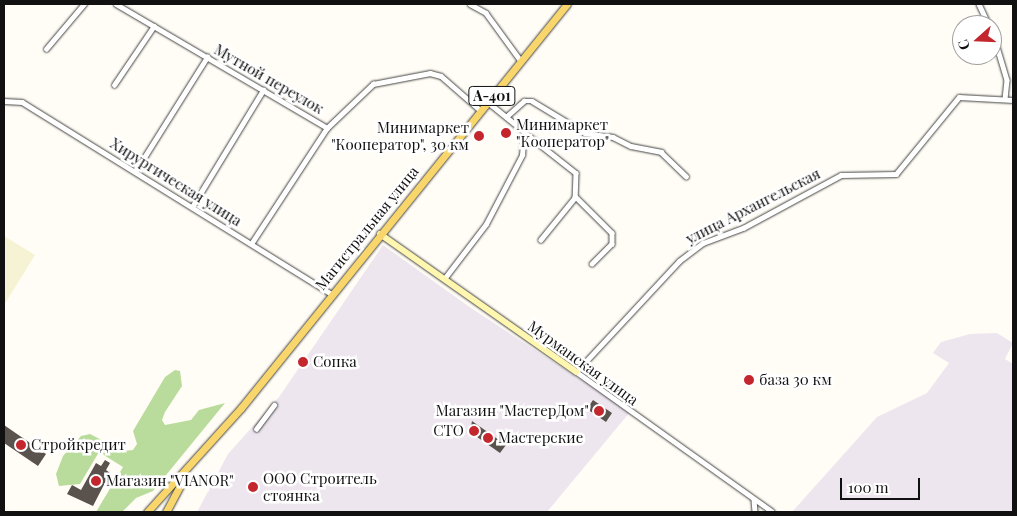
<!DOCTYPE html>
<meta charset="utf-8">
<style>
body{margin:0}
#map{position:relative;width:1017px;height:516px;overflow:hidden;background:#fffdf5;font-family:"Playfair Display",serif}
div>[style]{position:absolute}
.industrial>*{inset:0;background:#eee6ef}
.farmland>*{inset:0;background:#f6f3d4}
.forest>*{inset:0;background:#b9dc9c}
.building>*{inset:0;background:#5a524d}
.roads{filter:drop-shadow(0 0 1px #444) drop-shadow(0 0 1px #444)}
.street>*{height:4.5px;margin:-2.25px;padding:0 2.25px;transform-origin:2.25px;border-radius:2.25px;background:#fff}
.secondary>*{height:6px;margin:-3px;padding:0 3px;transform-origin:3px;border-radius:3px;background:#fff6b0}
.primary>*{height:7px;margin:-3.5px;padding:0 3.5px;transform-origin:3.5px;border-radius:3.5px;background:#f9d66b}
.dots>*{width:14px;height:14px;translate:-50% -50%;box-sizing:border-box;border:2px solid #fff;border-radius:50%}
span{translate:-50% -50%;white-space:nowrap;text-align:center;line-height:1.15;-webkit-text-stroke:5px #fff;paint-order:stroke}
.shield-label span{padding:1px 4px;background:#fff;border:1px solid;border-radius:4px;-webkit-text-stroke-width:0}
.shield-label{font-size:14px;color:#111;font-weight:700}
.street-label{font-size:15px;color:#111}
.poi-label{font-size:15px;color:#111}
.left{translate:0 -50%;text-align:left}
.right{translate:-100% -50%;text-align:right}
.frame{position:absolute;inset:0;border:5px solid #111;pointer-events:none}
.north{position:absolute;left:952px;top:15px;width:50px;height:50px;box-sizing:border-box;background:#fff;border:1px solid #a0a0a0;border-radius:50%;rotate:250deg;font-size:14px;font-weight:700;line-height:20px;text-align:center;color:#111}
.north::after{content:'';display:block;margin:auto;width:18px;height:22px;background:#c4262e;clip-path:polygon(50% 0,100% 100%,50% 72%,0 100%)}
.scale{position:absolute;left:840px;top:478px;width:80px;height:22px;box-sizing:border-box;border:2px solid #111;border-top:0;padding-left:6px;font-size:15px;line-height:18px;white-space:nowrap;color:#111;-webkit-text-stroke:4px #fff;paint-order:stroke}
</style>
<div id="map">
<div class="industrial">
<i style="clip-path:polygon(383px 245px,471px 308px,630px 412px,547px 512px,197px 512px,228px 454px,279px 397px)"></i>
<i style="clip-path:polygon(997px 333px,1013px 343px,1005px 359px,1013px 364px,1013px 512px,792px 512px,877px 417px,927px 393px,949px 363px,933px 353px,941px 342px,970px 334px)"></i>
</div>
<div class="farmland">
<i style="clip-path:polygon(4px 236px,35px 255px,4px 305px)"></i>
</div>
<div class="forest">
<i style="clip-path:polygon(175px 370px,180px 371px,182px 386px,165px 412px,162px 420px,165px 425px,191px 420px,199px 410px,225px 403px,153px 491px,136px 498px,122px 512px,96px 512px,123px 467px,99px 452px,80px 484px,59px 486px,56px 474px,63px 456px,81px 436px,90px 434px,123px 451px,133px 450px,137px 444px,133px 431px,165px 377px)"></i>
</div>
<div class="building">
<i style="clip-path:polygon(593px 400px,612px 413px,606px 422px,587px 409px)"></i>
<i style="clip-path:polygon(472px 421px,506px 445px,500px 453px,470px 432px)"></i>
<i style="clip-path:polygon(4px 425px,46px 454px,38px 466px,4px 443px)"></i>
<i style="clip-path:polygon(105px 460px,110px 463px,106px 470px,110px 473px,93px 506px,67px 494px,72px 485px,81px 490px,96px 463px,101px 466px)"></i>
</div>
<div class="roads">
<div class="street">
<i style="left:116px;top:4px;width:245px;rotate:30.4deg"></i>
<i style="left:470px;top:4px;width:18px;rotate:29deg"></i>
<i style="left:486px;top:13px;width:59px;rotate:53.9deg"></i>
<i style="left:979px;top:4px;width:23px;rotate:65deg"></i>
<i style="left:992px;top:30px;width:52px;rotate:73.3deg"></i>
<i style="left:1007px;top:80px;width:19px;rotate:96deg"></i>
<i style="left:46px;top:49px;width:59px;rotate:-49.8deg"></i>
<i style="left:114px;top:85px;width:71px;rotate:-55.9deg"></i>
<i style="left:4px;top:101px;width:18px;rotate:3deg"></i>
<i style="left:22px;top:102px;width:365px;rotate:31.8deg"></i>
<i style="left:506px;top:117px;width:24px;rotate:-42deg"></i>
<i style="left:524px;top:101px;width:8px"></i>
<i style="left:532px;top:101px;width:62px;rotate:31.1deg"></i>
<i style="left:585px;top:133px;width:28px;rotate:8deg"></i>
<i style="left:613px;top:137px;width:20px;rotate:27deg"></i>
<i style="left:631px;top:146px;width:31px;rotate:11deg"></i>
<i style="left:661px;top:152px;width:35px;rotate:44deg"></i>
<i style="left:524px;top:132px;width:66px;rotate:38.3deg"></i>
<i style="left:576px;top:173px;width:25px;rotate:92deg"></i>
<i style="left:575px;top:198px;width:54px;rotate:129deg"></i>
<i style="left:135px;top:172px;width:136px;rotate:-57.9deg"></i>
<i style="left:575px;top:196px;width:52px;rotate:45deg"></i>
<i style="left:612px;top:233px;width:11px;rotate:90deg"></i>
<i style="left:612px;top:244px;width:28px;rotate:135deg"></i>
<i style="left:192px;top:207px;width:137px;rotate:-58.7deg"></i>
<i style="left:251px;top:244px;width:139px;rotate:-56.8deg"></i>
<i style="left:327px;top:128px;width:64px;rotate:-43.7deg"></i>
<i style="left:373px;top:84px;width:58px;rotate:-10.9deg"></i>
<i style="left:430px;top:73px;width:11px;rotate:15deg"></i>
<i style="left:441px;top:76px;width:52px;rotate:41.1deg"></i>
<i style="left:444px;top:279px;width:69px;rotate:-52.6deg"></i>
<i style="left:486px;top:224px;width:78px;rotate:-62.4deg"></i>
<i style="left:522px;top:155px;width:23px;rotate:-85deg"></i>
<i style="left:524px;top:132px;width:48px;rotate:-141deg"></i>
<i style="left:256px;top:429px;width:30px;rotate:-53deg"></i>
<i style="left:754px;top:500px;width:12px;rotate:85deg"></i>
<i style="left:772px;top:512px;width:241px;rotate:-144.5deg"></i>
<i style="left:576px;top:372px;width:151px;rotate:-47.1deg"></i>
<i style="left:679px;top:261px;width:30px;rotate:-37deg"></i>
<i style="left:703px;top:243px;width:43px;rotate:-20.6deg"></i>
<i style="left:743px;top:228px;width:111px;rotate:-28.4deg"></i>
<i style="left:841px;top:175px;width:55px;rotate:-1deg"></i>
<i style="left:896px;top:174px;width:99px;rotate:-50.7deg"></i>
<i style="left:959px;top:97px;width:54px;rotate:3.2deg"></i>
</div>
<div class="secondary">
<i style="left:380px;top:234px;width:240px;rotate:35.1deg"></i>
</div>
<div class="primary">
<i style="left:147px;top:512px;width:140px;rotate:-47.9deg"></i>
<i style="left:241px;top:408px;width:519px;rotate:-51.1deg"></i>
<i style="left:166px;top:512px;width:40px;rotate:-62deg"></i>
</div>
</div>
<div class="dots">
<i style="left:506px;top:133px;background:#c4262e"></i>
<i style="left:479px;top:136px;background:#c4262e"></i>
<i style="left:303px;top:362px;background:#c4262e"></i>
<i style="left:749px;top:380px;background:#c4262e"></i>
<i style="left:599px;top:411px;background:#c4262e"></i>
<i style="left:474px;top:431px;background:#c4262e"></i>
<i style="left:488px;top:438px;background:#c4262e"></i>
<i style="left:21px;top:445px;background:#c4262e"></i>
<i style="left:96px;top:481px;background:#c4262e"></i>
<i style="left:253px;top:487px;background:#c4262e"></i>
</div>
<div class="shield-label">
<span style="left:492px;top:96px">А-401</span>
</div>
<div class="street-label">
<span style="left:269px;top:79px;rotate:30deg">Мутной переулок</span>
<span style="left:176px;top:182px;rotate:32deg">Хирургическая улица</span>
<span style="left:753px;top:206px;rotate:-27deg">улица Архангельская</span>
<span style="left:367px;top:228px;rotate:-51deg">Магистральная улица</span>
<span style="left:583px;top:363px;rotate:36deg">Мурманская улица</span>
</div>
<div class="poi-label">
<span class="left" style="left:516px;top:133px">Минимаркет<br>"Кооператор"</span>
<span class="right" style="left:469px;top:136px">Минимаркет<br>"Кооператор", 30 км</span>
<span class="left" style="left:313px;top:362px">Сопка</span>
<span class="left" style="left:759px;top:380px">база 30 км</span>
<span class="right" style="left:589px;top:411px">Магазин "МастерДом"</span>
<span class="right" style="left:464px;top:431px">СТО</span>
<span class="left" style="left:498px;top:438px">Мастерские</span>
<span class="left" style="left:31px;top:445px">Стройкредит</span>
<span class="left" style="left:263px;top:487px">ООО Строитель<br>стоянка</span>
<span class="left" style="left:106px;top:481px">Магазин "VIANOR"</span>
</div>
<div class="frame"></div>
<div class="north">С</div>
<div class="scale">100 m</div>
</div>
